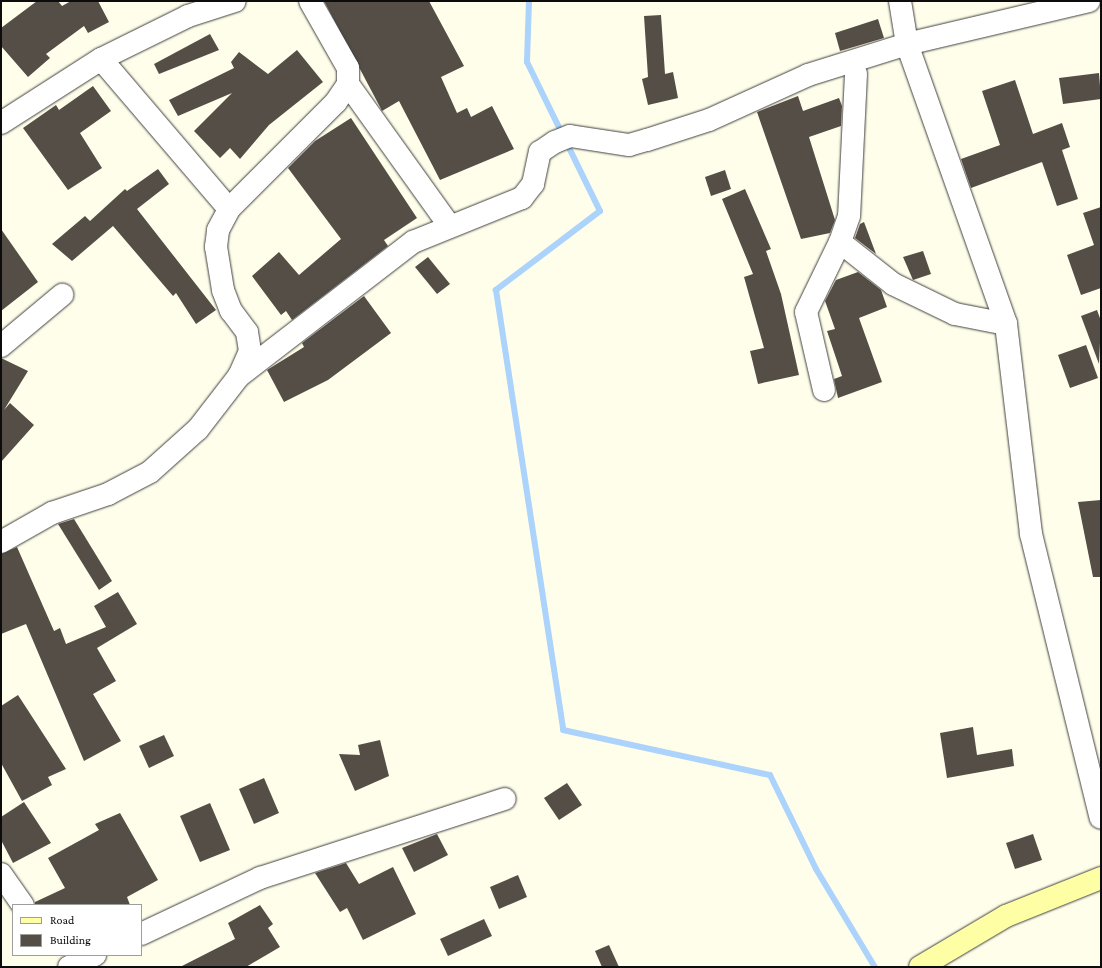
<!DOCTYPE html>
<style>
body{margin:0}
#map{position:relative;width:1102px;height:968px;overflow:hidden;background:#fffeea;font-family:"Crimson Pro",serif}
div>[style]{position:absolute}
.stream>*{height:6px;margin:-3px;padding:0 3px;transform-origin:3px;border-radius:3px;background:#abd3fb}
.building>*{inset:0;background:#554e47}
.roads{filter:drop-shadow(0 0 1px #3f3f3f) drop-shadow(0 0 1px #3f3f3f)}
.street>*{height:22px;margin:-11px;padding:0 11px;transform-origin:11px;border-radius:11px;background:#fff}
.secondary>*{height:22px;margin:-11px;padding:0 11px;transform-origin:11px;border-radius:11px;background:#feffa5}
span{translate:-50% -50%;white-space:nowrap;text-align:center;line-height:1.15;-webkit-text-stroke:4px #fff;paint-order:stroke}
.frame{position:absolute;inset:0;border:2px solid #0c0c0c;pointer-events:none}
.legend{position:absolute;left:12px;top:904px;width:130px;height:52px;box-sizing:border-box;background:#fff;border:1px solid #9e9e9e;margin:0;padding:5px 7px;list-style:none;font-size:12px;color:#0c0c0c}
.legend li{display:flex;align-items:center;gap:8px;height:20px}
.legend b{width:20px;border:1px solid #9e9e9e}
</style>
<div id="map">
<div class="stream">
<i style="left:529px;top:1px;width:61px;rotate:91.9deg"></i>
<i style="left:527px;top:62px;width:166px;rotate:63.9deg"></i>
<i style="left:600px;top:211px;width:131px;rotate:142.8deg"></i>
<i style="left:496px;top:290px;width:445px;rotate:81.3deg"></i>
<i style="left:563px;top:730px;width:212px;rotate:12.3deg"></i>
<i style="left:770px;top:775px;width:105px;rotate:63.9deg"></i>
<i style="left:816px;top:869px;width:114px;rotate:59deg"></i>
</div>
<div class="building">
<i style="clip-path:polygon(37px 1px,58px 1px,62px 6px,71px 1px,98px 1px,109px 22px,88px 33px,84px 26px,46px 54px,50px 58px,28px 77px,1px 46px,1px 28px)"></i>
<i style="clip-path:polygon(324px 1px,429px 1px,464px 66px,441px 77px,457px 113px,467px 108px,471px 117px,492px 106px,514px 149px,440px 180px,399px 101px,382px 111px,380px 107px)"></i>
<i style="clip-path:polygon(661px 15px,665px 74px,673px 72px,678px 98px,648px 105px,642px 79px,648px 77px,644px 16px)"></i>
<i style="clip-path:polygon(878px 19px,884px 38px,840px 51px,835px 33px)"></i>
<i style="clip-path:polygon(210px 34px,219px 50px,159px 74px,154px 64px)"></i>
<i style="clip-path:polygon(297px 50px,323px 82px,269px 125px,240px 159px,230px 148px,220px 158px,194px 131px,232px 93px,178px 116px,169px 100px,234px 68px,231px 62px,239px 52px,268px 74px)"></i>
<i style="clip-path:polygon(1099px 73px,1101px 99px,1063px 104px,1059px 78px)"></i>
<i style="clip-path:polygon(1015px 80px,1033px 134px,1062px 123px,1070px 147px,1062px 150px,1078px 199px,1057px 206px,1042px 162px,971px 188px,961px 159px,1000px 145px,982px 91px)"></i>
<i style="clip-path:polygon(93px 86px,111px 111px,80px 133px,102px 168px,68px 190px,23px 128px,56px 105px,59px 110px)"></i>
<i style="clip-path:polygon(798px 96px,803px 111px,839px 98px,842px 106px,841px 126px,809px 137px,835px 220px,830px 233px,801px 239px,757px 112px)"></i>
<i style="clip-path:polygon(351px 118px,417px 218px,384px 240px,388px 246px,292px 320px,286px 311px,281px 315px,252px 276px,279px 252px,299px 275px,341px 239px,288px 168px,315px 141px)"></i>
<i style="clip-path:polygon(158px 169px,169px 184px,137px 209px,216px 310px,196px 324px,176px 293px,173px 296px,113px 226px,72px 261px,52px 244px,85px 216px,90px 221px,125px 189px,127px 191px)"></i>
<i style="clip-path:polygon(725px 170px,731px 189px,711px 196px,705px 177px)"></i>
<i style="clip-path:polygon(745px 189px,771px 249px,766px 251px,781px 294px,799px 375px,758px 384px,750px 351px,764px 348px,744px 277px,753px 274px,722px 199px)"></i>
<i style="clip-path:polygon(1101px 207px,1101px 288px,1081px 295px,1067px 255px,1094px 245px,1083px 213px)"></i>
<i style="clip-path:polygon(864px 222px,876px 254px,855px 238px,860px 224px)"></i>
<i style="clip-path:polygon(1px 229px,38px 282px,1px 311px)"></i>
<i style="clip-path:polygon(923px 251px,931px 274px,913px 280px,903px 257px)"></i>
<i style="clip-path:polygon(428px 257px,450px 284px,437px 294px,415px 267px)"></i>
<i style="clip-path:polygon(858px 272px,881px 290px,887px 307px,859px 318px,882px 382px,838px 398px,834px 379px,842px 376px,827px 331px,835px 329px,825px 301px,836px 280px)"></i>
<i style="clip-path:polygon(364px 296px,391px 333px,328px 380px,284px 402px,267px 370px,304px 347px,302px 343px)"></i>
<i style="clip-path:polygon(1097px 310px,1101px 321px,1099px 364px,1081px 316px)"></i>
<i style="clip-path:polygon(1086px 345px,1098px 378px,1070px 388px,1058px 355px)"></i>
<i style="clip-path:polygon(1px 358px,28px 371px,4px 410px,10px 403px,34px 425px,1px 462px)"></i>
<i style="clip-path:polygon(1101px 500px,1101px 577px,1093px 577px,1078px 502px)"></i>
<i style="clip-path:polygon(74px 519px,112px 581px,99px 590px,58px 524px)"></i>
<i style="clip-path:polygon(17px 547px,54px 631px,60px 628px,66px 644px,106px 627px,94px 606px,118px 592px,137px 624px,97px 648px,116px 681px,93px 694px,121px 741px,84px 761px,26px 624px,1px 634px,1px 554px)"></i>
<i style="clip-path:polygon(18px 695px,66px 769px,48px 777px,52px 785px,22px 801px,1px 763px,1px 706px)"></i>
<i style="clip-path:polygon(973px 727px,977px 755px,1012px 749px,1014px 766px,947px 778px,940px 733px)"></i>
<i style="clip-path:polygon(164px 735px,174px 756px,149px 768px,139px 746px)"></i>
<i style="clip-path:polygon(380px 740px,389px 776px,355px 791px,339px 754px,360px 755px,358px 745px)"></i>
<i style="clip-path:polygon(264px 778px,279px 813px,254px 824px,239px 789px)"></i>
<i style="clip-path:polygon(567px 783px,582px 805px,559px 820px,544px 798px)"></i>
<i style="clip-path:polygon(24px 802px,51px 843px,13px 863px,1px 840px,1px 817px)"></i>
<i style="clip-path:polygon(210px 803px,230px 850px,200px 862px,180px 816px)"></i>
<i style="clip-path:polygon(120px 813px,158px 880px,127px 897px,130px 905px,35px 905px,35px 902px,65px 888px,48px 858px,99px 830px,95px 824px)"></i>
<i style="clip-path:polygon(437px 834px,448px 855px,414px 872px,402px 848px)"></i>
<i style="clip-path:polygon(1033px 834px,1042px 860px,1015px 869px,1006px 843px)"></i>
<i style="clip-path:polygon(346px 863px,359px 884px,393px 867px,416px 914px,363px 940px,347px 908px,340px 912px,315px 873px)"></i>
<i style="clip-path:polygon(518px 875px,527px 897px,499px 909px,490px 887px)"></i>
<i style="clip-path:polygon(260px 905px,273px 924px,268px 928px,280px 947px,246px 967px,180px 967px,235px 939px,228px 923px)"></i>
<i style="clip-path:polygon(484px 919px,492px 936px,448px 956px,440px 939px)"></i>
<i style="clip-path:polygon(609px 945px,619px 967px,602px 967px,595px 951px)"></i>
</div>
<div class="roads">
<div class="street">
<i style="left:310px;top:1px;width:77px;rotate:60.4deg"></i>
<i style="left:348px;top:68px;width:16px;rotate:90deg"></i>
<i style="left:348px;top:84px;width:173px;rotate:54.4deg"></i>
<i style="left:900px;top:1px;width:44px;rotate:80.8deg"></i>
<i style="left:907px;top:44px;width:297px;rotate:70.5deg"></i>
<i style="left:1006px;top:324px;width:211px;rotate:83.2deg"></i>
<i style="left:1031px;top:534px;width:292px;rotate:76.2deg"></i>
<i style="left:101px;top:59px;width:197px;rotate:49.5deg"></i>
<i style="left:856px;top:74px;width:142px;rotate:92.8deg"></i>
<i style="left:849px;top:216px;width:28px;rotate:109deg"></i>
<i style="left:840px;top:242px;width:68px;rotate:38.4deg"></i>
<i style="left:893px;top:284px;width:69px;rotate:25.8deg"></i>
<i style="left:955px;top:314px;width:52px;rotate:11.1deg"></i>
<i style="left:1px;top:123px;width:119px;rotate:-32.6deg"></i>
<i style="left:101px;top:59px;width:97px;rotate:-26.3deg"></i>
<i style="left:188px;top:16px;width:49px;rotate:-17.7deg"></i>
<i style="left:1px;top:346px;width:80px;rotate:-39.9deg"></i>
<i style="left:239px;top:376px;width:27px;rotate:-66deg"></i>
<i style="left:250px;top:351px;width:19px;rotate:-99deg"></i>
<i style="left:247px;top:332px;width:26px;rotate:-127deg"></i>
<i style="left:231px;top:311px;width:22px;rotate:-111deg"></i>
<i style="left:223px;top:290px;width:44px;rotate:-99.2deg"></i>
<i style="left:216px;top:247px;width:17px;rotate:-83deg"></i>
<i style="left:218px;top:230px;width:24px;rotate:-62deg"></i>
<i style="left:229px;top:209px;width:151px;rotate:-45deg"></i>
<i style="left:336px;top:102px;width:22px;rotate:-56deg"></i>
<i style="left:824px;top:390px;width:80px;rotate:-103deg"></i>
<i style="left:806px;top:312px;width:78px;rotate:-64.1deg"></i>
<i style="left:1px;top:542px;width:59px;rotate:-29.6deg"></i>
<i style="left:52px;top:513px;width:59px;rotate:-18.7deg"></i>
<i style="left:108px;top:494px;width:47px;rotate:-27.6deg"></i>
<i style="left:150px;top:472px;width:64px;rotate:-41.9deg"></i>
<i style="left:198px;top:429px;width:67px;rotate:-52.3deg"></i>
<i style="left:239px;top:376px;width:220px;rotate:-37.6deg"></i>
<i style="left:413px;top:242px;width:118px;rotate:-22deg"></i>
<i style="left:522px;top:198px;width:18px;rotate:-52deg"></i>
<i style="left:533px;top:184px;width:33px;rotate:-78deg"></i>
<i style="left:540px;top:152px;width:18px;rotate:-34deg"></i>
<i style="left:555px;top:142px;width:16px;rotate:-22deg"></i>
<i style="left:570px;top:136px;width:60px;rotate:8.7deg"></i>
<i style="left:629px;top:145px;width:19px;rotate:-16deg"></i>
<i style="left:647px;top:140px;width:65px;rotate:-17.9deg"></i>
<i style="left:709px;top:120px;width:109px;rotate:-24.4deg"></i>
<i style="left:808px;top:75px;width:104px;rotate:-17.4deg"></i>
<i style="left:907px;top:44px;width:187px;rotate:-13.3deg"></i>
<i style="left:1px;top:874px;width:38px;rotate:55deg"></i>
<i style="left:141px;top:934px;width:132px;rotate:-25.2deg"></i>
<i style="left:260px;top:878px;width:257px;rotate:-17.9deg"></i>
<i style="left:69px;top:967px;width:29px;rotate:-25deg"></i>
</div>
<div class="secondary">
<i style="left:920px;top:967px;width:100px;rotate:-30.7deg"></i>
<i style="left:1006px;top:916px;width:102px;rotate:-21.8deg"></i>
</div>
</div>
<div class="frame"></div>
<ul class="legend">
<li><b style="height:5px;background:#feffa5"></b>Road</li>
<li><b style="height:11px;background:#554e47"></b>Building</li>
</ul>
</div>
